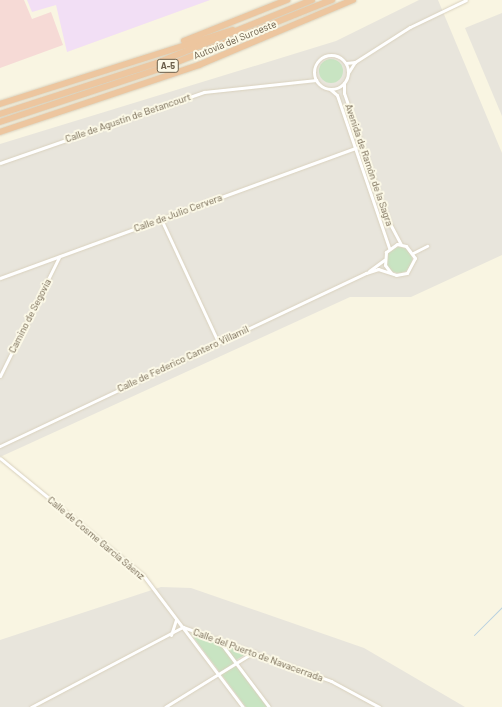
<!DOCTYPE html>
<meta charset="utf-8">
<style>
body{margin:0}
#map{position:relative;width:502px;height:707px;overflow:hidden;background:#f9f5e2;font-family:Barlow,sans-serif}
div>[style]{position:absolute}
.industrial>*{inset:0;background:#e8e5dc}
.education>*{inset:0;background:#f2dff5}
.medical>*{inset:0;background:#f6dad6}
.green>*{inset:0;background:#c8e4c2}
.round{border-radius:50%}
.stream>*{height:1px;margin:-0.5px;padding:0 0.5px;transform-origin:0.5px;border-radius:0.5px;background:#b9d1e0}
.roads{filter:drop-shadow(0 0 1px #d9d1bd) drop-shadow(0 0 1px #d9d1bd)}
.street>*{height:3px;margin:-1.5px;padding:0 1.5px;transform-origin:1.5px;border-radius:1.5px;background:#fff}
.street>.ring{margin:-1.5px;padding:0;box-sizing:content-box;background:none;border:3px solid #fff;border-radius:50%}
.highway>*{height:5.5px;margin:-2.75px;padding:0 2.75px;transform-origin:2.75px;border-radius:2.75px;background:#edc69f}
span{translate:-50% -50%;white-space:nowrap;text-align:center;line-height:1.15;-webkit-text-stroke:4px #fcf9e7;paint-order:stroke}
.shield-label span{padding:1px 3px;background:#fcf9e7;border:1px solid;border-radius:3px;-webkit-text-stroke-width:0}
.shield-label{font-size:9px;color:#6d604b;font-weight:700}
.street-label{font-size:10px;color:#6d604b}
</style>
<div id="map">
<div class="industrial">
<i style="clip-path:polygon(419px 0,438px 0,502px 153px,502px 255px,411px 297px,350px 297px,0 457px,0 144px,336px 41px)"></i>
<i style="clip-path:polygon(502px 13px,502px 116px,465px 28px)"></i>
<i style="clip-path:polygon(161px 587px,191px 588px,364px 648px,465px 707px,0 707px,0 640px)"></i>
</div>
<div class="education">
<i style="clip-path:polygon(27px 0,210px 0,67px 52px,56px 5px,32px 12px)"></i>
</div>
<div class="medical">
<i style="clip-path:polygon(0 0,24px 0,32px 19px,51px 12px,63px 45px,0 68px)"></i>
</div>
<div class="green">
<i class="round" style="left:319px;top:59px;width:24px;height:24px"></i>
<i class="round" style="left:386px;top:247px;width:26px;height:26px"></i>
<i style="clip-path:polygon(194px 632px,249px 652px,233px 662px,267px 707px,246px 707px,191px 634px)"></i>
</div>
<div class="stream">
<i style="left:474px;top:635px;width:40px;rotate:-45deg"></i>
</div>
<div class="roads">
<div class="street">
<i class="ring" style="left:314px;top:55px;width:31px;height:31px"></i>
<i style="left:346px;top:63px;width:9px;rotate:-6deg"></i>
<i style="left:348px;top:73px;width:13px;rotate:-58deg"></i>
<i style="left:355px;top:62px;width:65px;rotate:-32.5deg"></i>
<i style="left:410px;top:27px;width:62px;rotate:-25.7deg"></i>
<i style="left:344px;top:83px;width:10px;rotate:90deg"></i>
<i style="left:344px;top:93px;width:134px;rotate:70.9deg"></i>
<i style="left:388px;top:220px;width:27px;rotate:62deg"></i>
<i style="left:330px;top:89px;width:9px;rotate:41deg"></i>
<i style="left:337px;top:95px;width:162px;rotate:71.2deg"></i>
<i style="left:0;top:163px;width:216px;rotate:-19.2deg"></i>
<i style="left:204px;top:92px;width:113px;rotate:-6.1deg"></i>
<i style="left:161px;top:219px;width:136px;rotate:65.1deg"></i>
<i style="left:413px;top:253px;width:16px;rotate:-27deg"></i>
<i style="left:369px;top:271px;width:19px;rotate:-36deg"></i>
<i style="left:0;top:278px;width:379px;rotate:-20.1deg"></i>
<i style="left:0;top:376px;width:133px;rotate:-63.6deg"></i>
<i style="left:0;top:446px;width:405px;rotate:-25.3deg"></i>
<i style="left:366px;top:273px;width:13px;rotate:-18deg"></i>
<i style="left:378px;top:269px;width:19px;rotate:18deg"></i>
<i style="left:396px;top:275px;width:11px;rotate:-10deg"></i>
<i style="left:407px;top:273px;width:17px;rotate:-62deg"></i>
<i style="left:415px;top:258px;width:15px;rotate:-127deg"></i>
<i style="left:406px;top:246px;width:9px;rotate:-167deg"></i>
<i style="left:397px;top:244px;width:14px;rotate:144deg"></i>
<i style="left:386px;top:252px;width:13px;rotate:94deg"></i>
<i style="left:385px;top:265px;width:10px;rotate:53deg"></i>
<i style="left:0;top:458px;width:185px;rotate:39.3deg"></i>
<i style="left:143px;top:575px;width:166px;rotate:52.9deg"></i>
<i style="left:183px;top:627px;width:158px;rotate:20deg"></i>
<i style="left:331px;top:681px;width:55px;rotate:28.4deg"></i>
<i style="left:171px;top:635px;width:16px;rotate:-72deg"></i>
<i style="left:217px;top:638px;width:86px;rotate:53deg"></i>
<i style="left:31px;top:707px;width:172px;rotate:-27.8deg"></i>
<i style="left:165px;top:707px;width:105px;rotate:-31.7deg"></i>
</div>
<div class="highway">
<i style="left:184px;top:41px;width:111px;rotate:-21.7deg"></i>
<i style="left:0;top:104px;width:244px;rotate:-17.6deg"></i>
<i style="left:0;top:114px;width:165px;rotate:-18deg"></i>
<i style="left:157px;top:63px;width:167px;rotate:-22.1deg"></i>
<i style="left:0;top:122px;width:174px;rotate:-18.4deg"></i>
<i style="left:165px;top:67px;width:180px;rotate:-21.9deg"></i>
<i style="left:0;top:132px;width:210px;rotate:-18.6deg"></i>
<i style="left:199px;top:65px;width:167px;rotate:-22.9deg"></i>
</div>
</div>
<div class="shield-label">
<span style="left:168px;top:66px">A-5</span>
</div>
<div class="street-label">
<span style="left:235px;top:40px;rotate:-22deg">Autovía del Suroeste</span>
<span style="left:128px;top:118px;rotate:-19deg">Calle de Agustín de Betancourt</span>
<span style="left:369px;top:165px;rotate:71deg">Avenida de Ramón de la Sagra</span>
<span style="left:178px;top:213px;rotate:-20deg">Calle de Julio Cervera</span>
<span style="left:30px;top:316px;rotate:-63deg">Camino de Segovia</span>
<span style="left:183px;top:359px;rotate:-25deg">Calle de Federico Cantero Villamil</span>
<span style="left:96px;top:538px;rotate:40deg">Calle de Cosme García Sáenz</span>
<span style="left:258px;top:655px;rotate:20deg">Calle del Puerto de Navacerrada</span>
</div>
</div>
